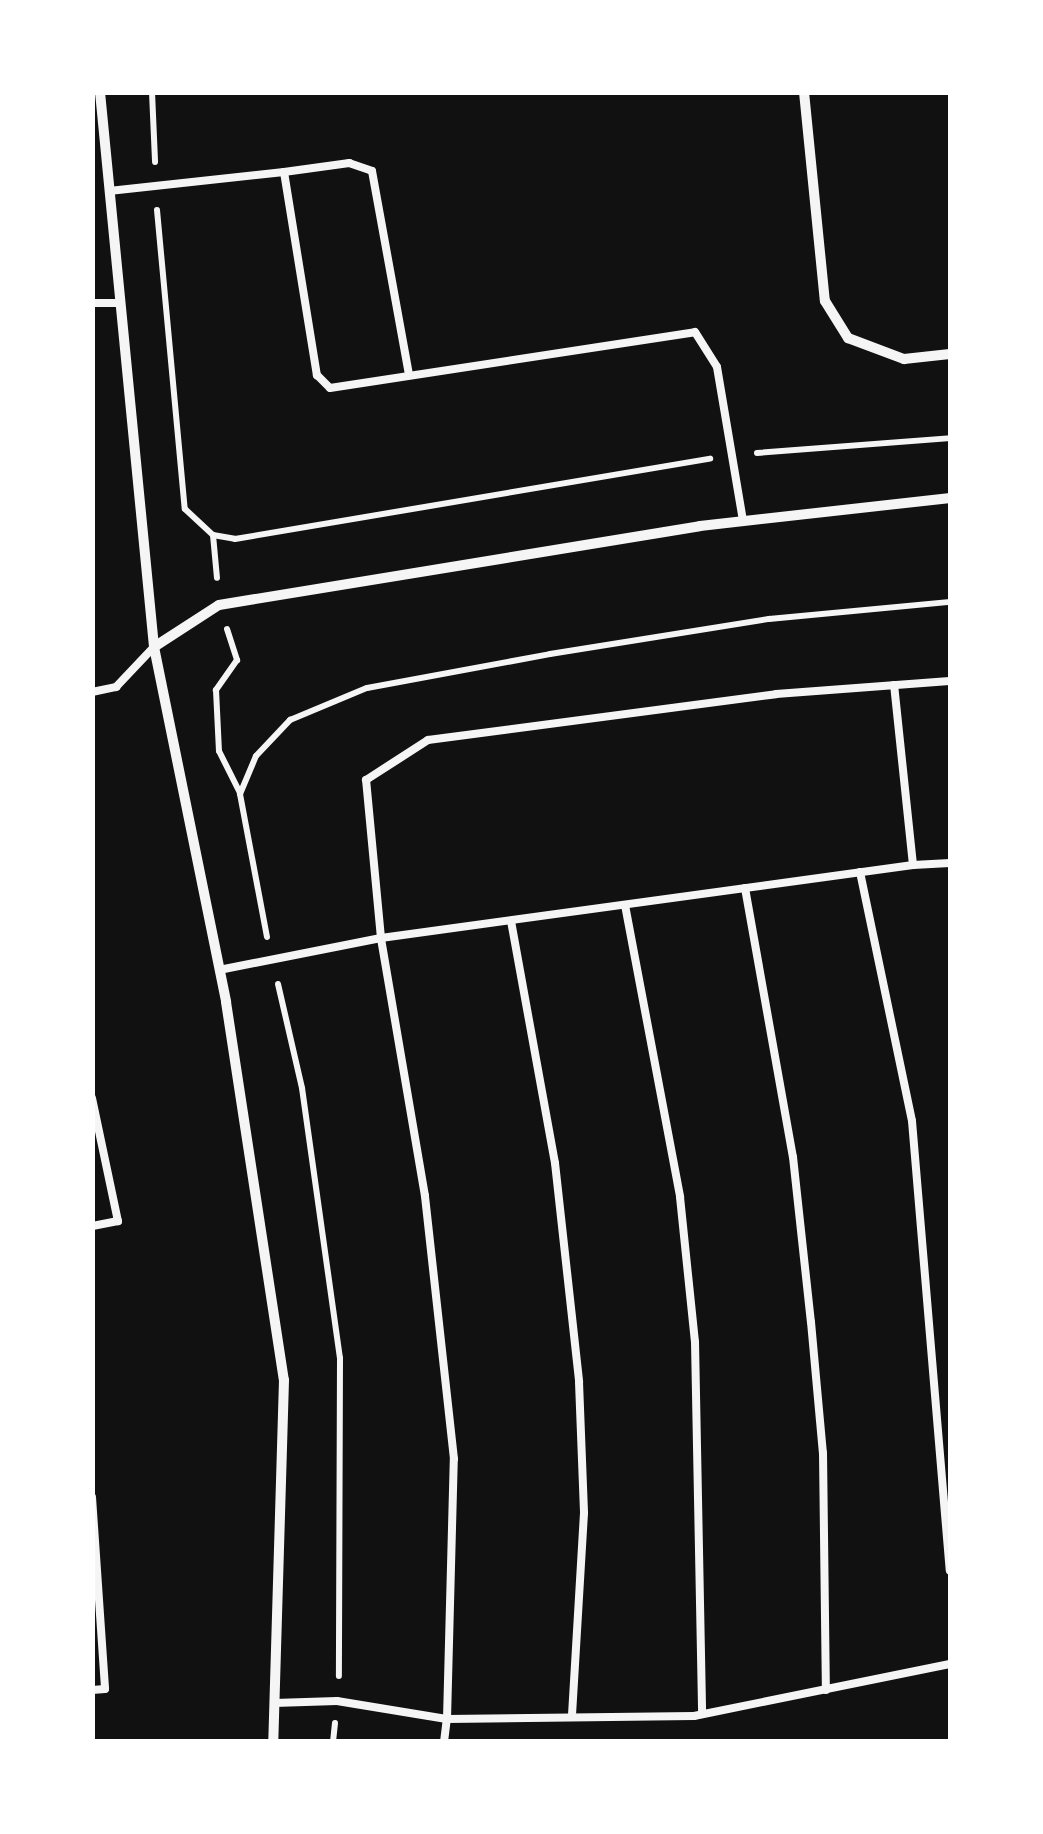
<!DOCTYPE html>
<style>
body{margin:0}
#map{position:relative;width:1043px;height:1834px;overflow:hidden;background:#111;font-family:"Noto Serif",serif}
div>[style]{position:absolute}
.path>*{height:6px;margin:-3px;padding:0 3px;transform-origin:3px;border-radius:3px;background:#f5f5f5}
.service>*{height:8px;margin:-4px;padding:0 4px;transform-origin:4px;border-radius:4px;background:#f5f5f5}
.minor>*{height:10px;margin:-5px;padding:0 5px;transform-origin:5px;border-radius:5px;background:#f5f5f5}
span{translate:-50% -50%;white-space:nowrap;text-align:center;line-height:1.15;-webkit-text-stroke:8px #fff;paint-order:stroke}
.frame{position:absolute;inset:0;border:95px solid #fff;pointer-events:none}
</style>
<div id="map">
<div class="path">
<i style="left:152px;top:92px;width:70px;rotate:87.5deg"></i>
<i style="left:157px;top:210px;width:300px;rotate:84.7deg"></i>
<i style="left:185px;top:509px;width:38px;rotate:43deg"></i>
<i style="left:213px;top:535px;width:43px;rotate:84.7deg"></i>
<i style="left:757px;top:453px;width:194px;rotate:-4.4deg"></i>
<i style="left:213px;top:535px;width:22px;rotate:10deg"></i>
<i style="left:235px;top:539px;width:482px;rotate:-9.6deg"></i>
<i style="left:227px;top:629px;width:33px;rotate:72deg"></i>
<i style="left:237px;top:660px;width:37px;rotate:125deg"></i>
<i style="left:216px;top:690px;width:61px;rotate:87.2deg"></i>
<i style="left:219px;top:751px;width:47px;rotate:63.4deg"></i>
<i style="left:267px;top:937px;width:146px;rotate:-100.7deg"></i>
<i style="left:240px;top:794px;width:41px;rotate:-67.2deg"></i>
<i style="left:256px;top:756px;width:50px;rotate:-46.6deg"></i>
<i style="left:290px;top:720px;width:83px;rotate:-22.6deg"></i>
<i style="left:367px;top:688px;width:186px;rotate:-10.5deg"></i>
<i style="left:550px;top:654px;width:222px;rotate:-9.1deg"></i>
<i style="left:769px;top:619px;width:182px;rotate:-5.4deg"></i>
<i style="left:278px;top:984px;width:107px;rotate:77deg"></i>
<i style="left:302px;top:1088px;width:273px;rotate:82deg"></i>
<i style="left:340px;top:1358px;width:318px;rotate:90.2deg"></i>
<i style="left:333px;top:1742px;width:19px;rotate:-84deg"></i>
</div>
<div class="service">
<i style="left:284px;top:172px;width:66px;rotate:-7.9deg"></i>
<i style="left:349px;top:163px;width:24px;rotate:19deg"></i>
<i style="left:372px;top:171px;width:207px;rotate:79.7deg"></i>
<i style="left:109px;top:191px;width:176px;rotate:-6.2deg"></i>
<i style="left:284px;top:172px;width:206px;rotate:80.8deg"></i>
<i style="left:317px;top:375px;width:18px;rotate:45deg"></i>
<i style="left:330px;top:388px;width:369px;rotate:-8.7deg"></i>
<i style="left:695px;top:332px;width:41px;rotate:57.8deg"></i>
<i style="left:717px;top:367px;width:156px;rotate:80.4deg"></i>
<i style="left:92px;top:303px;width:27px"></i>
<i style="left:92px;top:692px;width:25px;rotate:-12deg"></i>
<i style="left:116px;top:687px;width:55px;rotate:-46.5deg"></i>
<i style="left:913px;top:865px;width:37px;rotate:-3deg"></i>
<i style="left:860px;top:872px;width:254px;rotate:78.2deg"></i>
<i style="left:912px;top:1121px;width:451px;rotate:85.2deg"></i>
<i style="left:745px;top:888px;width:273px;rotate:79.9deg"></i>
<i style="left:793px;top:1157px;width:166px;rotate:83.8deg"></i>
<i style="left:811px;top:1322px;width:132px;rotate:84.8deg"></i>
<i style="left:823px;top:1453px;width:237px;rotate:89.3deg"></i>
<i style="left:625px;top:905px;width:297px;rotate:79.3deg"></i>
<i style="left:680px;top:1197px;width:146px;rotate:84.1deg"></i>
<i style="left:695px;top:1342px;width:372px;rotate:88.9deg"></i>
<i style="left:511px;top:921px;width:246px;rotate:79.7deg"></i>
<i style="left:555px;top:1163px;width:220px;rotate:83.7deg"></i>
<i style="left:579px;top:1382px;width:131px;rotate:87.8deg"></i>
<i style="left:584px;top:1513px;width:204px;rotate:93.4deg"></i>
<i style="left:219px;top:970px;width:165px;rotate:-11.2deg"></i>
<i style="left:381px;top:938px;width:159px;rotate:-95.4deg"></i>
<i style="left:366px;top:780px;width:74px;rotate:-32.8deg"></i>
<i style="left:428px;top:740px;width:351px;rotate:-7.5deg"></i>
<i style="left:776px;top:694px;width:174px;rotate:-4.3deg"></i>
<i style="left:92px;top:1098px;width:126px;rotate:78.1deg"></i>
<i style="left:118px;top:1221px;width:26px;rotate:169deg"></i>
<i style="left:92px;top:1497px;width:192px;rotate:86.1deg"></i>
<i style="left:105px;top:1689px;width:13px;rotate:176deg"></i>
<i style="left:274px;top:1703px;width:63px;rotate:-1.8deg"></i>
<i style="left:337px;top:1701px;width:111px;rotate:9.3deg"></i>
<i style="left:447px;top:1719px;width:260px;rotate:-88.5deg"></i>
<i style="left:454px;top:1459px;width:265px;rotate:-96.3deg"></i>
<i style="left:425px;top:1196px;width:262px;rotate:-99.7deg"></i>
<i style="left:381px;top:938px;width:537px;rotate:-7.81deg"></i>
<i style="left:913px;top:865px;width:181px;rotate:-96deg"></i>
<i style="left:444px;top:1742px;width:23px;rotate:-83deg"></i>
<i style="left:447px;top:1719px;width:247px;rotate:-0.7deg"></i>
<i style="left:694px;top:1716px;width:261px;rotate:-11.5deg"></i>
</div>
<div class="minor">
<i style="left:100px;top:92px;width:558px;rotate:84.44deg"></i>
<i style="left:154px;top:647px;width:362px;rotate:78.5deg"></i>
<i style="left:226px;top:1002px;width:382px;rotate:81.3deg"></i>
<i style="left:284px;top:1380px;width:362px;rotate:91.7deg"></i>
<i style="left:804px;top:92px;width:210px;rotate:84.3deg"></i>
<i style="left:825px;top:301px;width:44px;rotate:58.1deg"></i>
<i style="left:848px;top:338px;width:60px;rotate:20.6deg"></i>
<i style="left:904px;top:359px;width:46px;rotate:-6.2deg"></i>
<i style="left:154px;top:647px;width:77px;rotate:-32.9deg"></i>
<i style="left:219px;top:605px;width:487px;rotate:-9.3deg"></i>
<i style="left:700px;top:526px;width:252px;rotate:-6.4deg"></i>
</div>
<div class="frame"></div>
</div>
